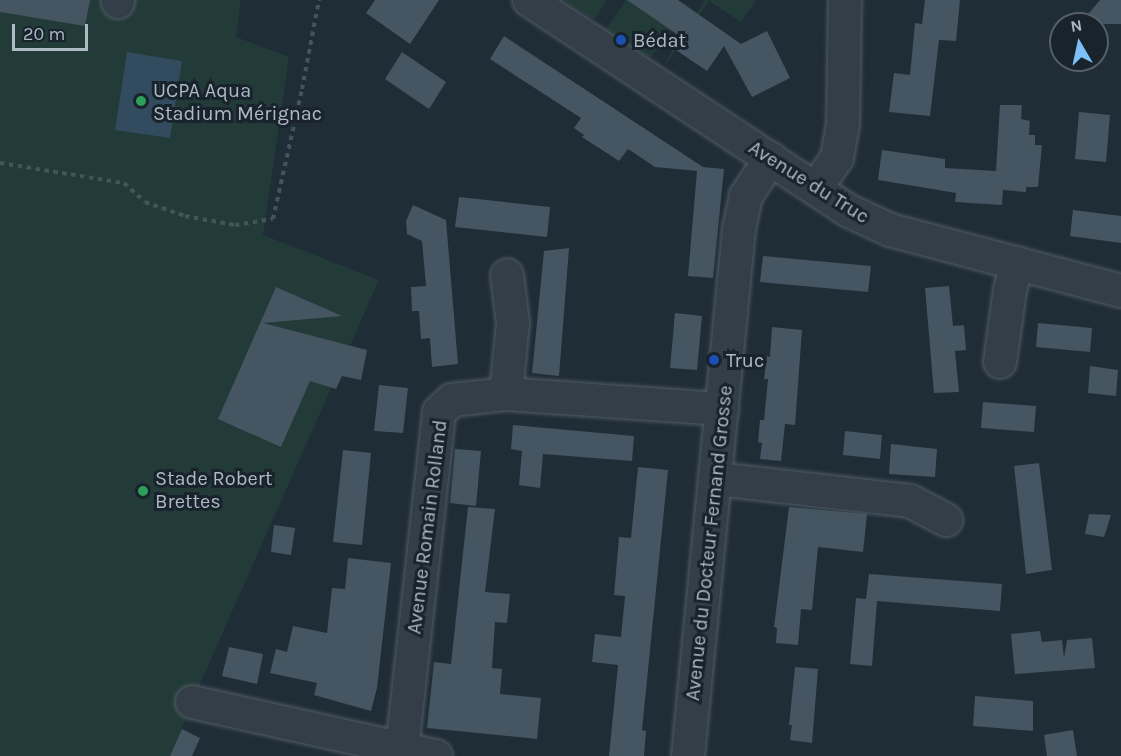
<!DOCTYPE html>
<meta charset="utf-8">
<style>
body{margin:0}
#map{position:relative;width:1121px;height:756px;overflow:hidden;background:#1f2d37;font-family:Karla,sans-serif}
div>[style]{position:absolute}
.green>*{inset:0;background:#223a38}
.water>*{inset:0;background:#324b5f}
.building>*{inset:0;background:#455561}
.path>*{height:4px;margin-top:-2px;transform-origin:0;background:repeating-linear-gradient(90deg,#415756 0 4.5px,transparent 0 9px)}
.roads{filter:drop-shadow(0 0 2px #505c65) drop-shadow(0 0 2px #505c65)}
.minor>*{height:32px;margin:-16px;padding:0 16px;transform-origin:16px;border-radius:16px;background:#333e48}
.dots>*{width:16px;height:16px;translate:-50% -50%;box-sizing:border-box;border:3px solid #18232c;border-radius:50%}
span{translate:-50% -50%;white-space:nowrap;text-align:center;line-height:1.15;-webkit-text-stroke:6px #18232c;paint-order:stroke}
.poi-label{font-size:20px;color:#adb9c4}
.left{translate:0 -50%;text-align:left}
.street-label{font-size:20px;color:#adb9c4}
.north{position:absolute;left:1049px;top:12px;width:60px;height:60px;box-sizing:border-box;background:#18232c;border:2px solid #545f69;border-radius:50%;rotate:351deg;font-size:16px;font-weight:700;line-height:24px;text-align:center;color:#adb9c4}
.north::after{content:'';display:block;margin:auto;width:21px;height:27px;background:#7dbff9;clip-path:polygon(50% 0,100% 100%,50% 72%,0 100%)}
.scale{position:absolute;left:12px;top:24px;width:76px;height:27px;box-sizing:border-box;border:3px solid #adb9c4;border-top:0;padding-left:8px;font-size:18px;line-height:21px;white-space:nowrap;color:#adb9c4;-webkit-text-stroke:4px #18232c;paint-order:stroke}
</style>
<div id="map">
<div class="green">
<i style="clip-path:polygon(0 0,241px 0,236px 37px,289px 57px,263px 235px,379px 280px,192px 702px,172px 756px,0 756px)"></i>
<i style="clip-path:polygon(563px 0,607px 0,594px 20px)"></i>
<i style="clip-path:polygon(626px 0,642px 0,638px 7px,671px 30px,650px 58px,606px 29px)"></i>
<i style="clip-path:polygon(705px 0,756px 0,741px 22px,709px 1px,664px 67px,672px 50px)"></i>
</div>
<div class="water">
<i style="clip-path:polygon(127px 52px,182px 61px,170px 138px,115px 130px)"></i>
</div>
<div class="building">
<i style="clip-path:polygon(0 0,90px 0,85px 26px,0 12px)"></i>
<i style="clip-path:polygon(375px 0,439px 0,410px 44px,366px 13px)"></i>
<i style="clip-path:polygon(627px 0,678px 0,741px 44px,767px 31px,790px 78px,752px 97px,724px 46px,707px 71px,676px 50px,684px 39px)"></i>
<i style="clip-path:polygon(925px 0,960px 0,956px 41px,939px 40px,930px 116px,889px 112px,894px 73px,910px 75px,915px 23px,922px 24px)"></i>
<i style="clip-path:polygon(1100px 0,1121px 0,1121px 24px,1080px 24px)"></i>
<i style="clip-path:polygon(504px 36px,703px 167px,724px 169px,713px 278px,688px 276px,697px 171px,655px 167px,628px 149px,619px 161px,582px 137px,584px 135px,574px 128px,581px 118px,490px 59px)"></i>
<i style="clip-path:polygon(402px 52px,446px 82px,429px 109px,385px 79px)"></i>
<i style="clip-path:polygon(1000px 105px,1022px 105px,1021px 119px,1030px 121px,1029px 135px,1035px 135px,1035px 145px,1042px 145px,1038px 187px,1026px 187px,1026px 192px,1003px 190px,1002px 205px,955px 202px,956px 193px,878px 180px,882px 150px,945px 159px,945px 168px,996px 171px)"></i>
<i style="clip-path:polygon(1079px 112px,1110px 115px,1106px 162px,1075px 159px)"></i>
<i style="clip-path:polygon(459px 197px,550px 207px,547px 237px,455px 227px)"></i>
<i style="clip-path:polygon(413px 205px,446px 220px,458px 364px,432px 367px,430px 338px,421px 339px,419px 311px,412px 311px,411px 287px,426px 286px,422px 241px,407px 234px,406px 221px)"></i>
<i style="clip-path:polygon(1073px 210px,1121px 216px,1121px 243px,1070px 236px)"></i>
<i style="clip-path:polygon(569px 248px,559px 376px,532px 373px,544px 251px)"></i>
<i style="clip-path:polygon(763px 256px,871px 266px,868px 292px,760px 282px)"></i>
<i style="clip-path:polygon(949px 286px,953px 326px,964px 325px,966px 350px,955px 351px,959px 392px,934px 393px,925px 288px)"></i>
<i style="clip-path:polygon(276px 287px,342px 316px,263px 323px,367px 350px,361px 380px,342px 376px,336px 389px,310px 381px,281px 447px,218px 419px)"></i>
<i style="clip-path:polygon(675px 313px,702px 316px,697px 370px,670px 368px)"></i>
<i style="clip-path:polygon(1038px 323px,1092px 328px,1090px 352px,1036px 347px)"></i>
<i style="clip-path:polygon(772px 327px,802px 330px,795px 425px,785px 424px,781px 461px,760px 459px,762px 443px,758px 442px,760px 420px,764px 420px,768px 379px,764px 379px,767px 356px,770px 357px)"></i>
<i style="clip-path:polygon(1090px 366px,1118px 370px,1116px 396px,1088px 393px)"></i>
<i style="clip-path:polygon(379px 385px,408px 388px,403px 433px,374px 431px)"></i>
<i style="clip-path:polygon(983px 402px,1036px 406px,1034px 432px,981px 428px)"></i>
<i style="clip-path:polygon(513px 425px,634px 436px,632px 461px,543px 454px,540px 488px,519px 485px,522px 451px,511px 449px)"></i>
<i style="clip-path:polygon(845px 431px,882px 435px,880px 459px,843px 455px)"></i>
<i style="clip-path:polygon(891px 444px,937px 449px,935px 477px,889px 474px)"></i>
<i style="clip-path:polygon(455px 449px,481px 451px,476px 506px,450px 503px)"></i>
<i style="clip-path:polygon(343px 450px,371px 453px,362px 545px,333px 542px)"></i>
<i style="clip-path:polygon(1039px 463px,1052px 570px,1026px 574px,1014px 466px)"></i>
<i style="clip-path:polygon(638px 467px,668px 470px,642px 730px,646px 731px,644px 756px,609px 756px,618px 665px,592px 662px,595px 634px,621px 637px,625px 596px,614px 595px,619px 537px,631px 538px)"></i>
<i style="clip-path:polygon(468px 507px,495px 509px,485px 592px,510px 594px,507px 623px,495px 622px,492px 668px,502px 669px,500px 694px,541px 698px,537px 739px,427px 728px,434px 662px,451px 664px)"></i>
<i style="clip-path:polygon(789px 507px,867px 514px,863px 552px,818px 547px,812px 610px,801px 609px,798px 645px,776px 643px,777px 628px,774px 627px)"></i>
<i style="clip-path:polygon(1089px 514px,1111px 515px,1104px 537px,1085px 534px)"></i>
<i style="clip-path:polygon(274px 525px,295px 528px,291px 555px,271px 552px)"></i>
<i style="clip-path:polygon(348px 558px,391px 563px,377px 688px,371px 711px,314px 695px,317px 683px,270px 673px,276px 649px,287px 652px,293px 626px,327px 633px,332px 588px,345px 589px)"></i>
<i style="clip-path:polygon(869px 574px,1002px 584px,1000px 611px,877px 601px,872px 666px,850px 664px,856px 598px,866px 599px)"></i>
<i style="clip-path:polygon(1040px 631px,1042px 642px,1062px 640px,1064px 658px,1067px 640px,1092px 638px,1095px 668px,1015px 674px,1011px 634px)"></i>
<i style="clip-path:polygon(229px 647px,263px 654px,257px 684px,222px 676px)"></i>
<i style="clip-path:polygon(795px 667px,818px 669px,812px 743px,790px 740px,792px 725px,789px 725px)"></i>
<i style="clip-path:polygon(975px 696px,1033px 701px,1033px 731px,973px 726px)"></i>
<i style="clip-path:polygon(182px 729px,200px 738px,192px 756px,170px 756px)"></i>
<i style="clip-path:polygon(1073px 730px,1077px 756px,1047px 756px,1044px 735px)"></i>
</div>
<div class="path">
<i style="left:0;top:163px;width:126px;rotate:9.2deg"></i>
<i style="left:124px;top:183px;width:28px;rotate:42deg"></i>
<i style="left:145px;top:202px;width:42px;rotate:19.3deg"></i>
<i style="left:185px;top:216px;width:51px;rotate:10.2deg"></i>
<i style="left:235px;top:225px;width:38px;rotate:-9deg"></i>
<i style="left:273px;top:219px;width:133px;rotate:-77.4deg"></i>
<i style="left:302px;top:89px;width:91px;rotate:-79.2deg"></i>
</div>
<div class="roads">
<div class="minor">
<i style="left:529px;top:0;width:381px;rotate:33.4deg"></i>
<i style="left:847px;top:210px;width:47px;rotate:24.9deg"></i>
<i style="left:890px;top:230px;width:239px;rotate:14.8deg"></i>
<i style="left:118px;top:2px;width:2px;rotate:-90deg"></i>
<i style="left:816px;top:188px;width:37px;rotate:-55deg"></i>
<i style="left:837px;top:158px;width:34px;rotate:-80deg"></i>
<i style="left:843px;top:125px;width:125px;rotate:-89.1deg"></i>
<i style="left:1000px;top:362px;width:73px;rotate:-82.1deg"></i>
<i style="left:1010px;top:290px;width:28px;rotate:-75deg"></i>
<i style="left:506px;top:394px;width:71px;rotate:-84.4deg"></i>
<i style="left:513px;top:323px;width:48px;rotate:-97.1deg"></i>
<i style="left:717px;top:479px;width:194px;rotate:6.5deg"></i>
<i style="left:910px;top:501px;width:41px;rotate:27.8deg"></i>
<i style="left:192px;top:702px;width:250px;rotate:12.5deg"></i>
<i style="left:402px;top:749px;width:339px;rotate:-83.7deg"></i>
<i style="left:439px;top:412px;width:18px;rotate:-43deg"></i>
<i style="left:452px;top:400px;width:54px;rotate:-6.3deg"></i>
<i style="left:506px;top:394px;width:217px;rotate:4deg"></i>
<i style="left:688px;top:756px;width:529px;rotate:-84.47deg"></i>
<i style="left:739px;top:229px;width:34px;rotate:-78deg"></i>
<i style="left:746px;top:196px;width:45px;rotate:-56.7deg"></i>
</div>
</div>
<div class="dots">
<i style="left:621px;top:40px;background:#1a4fb4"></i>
<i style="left:141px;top:101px;background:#2e9e5b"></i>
<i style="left:714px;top:360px;background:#1a4fb4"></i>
<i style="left:143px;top:491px;background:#2e9e5b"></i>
</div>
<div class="poi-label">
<span class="left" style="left:633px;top:40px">Bédat</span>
<span class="left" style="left:153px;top:102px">UCPA Aqua<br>Stadium Mérignac</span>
<span class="left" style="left:726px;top:360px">Truc</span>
<span class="left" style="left:155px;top:490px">Stade Robert<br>Brettes</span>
</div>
<div class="street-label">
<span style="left:809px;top:182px;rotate:32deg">Avenue du Truc</span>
<span style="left:427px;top:527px;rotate:-83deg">Avenue Romain Rolland</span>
<span style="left:709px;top:543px;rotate:-84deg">Avenue du Docteur Fernand Grosse</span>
</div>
<div class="north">N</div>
<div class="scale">20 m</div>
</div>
